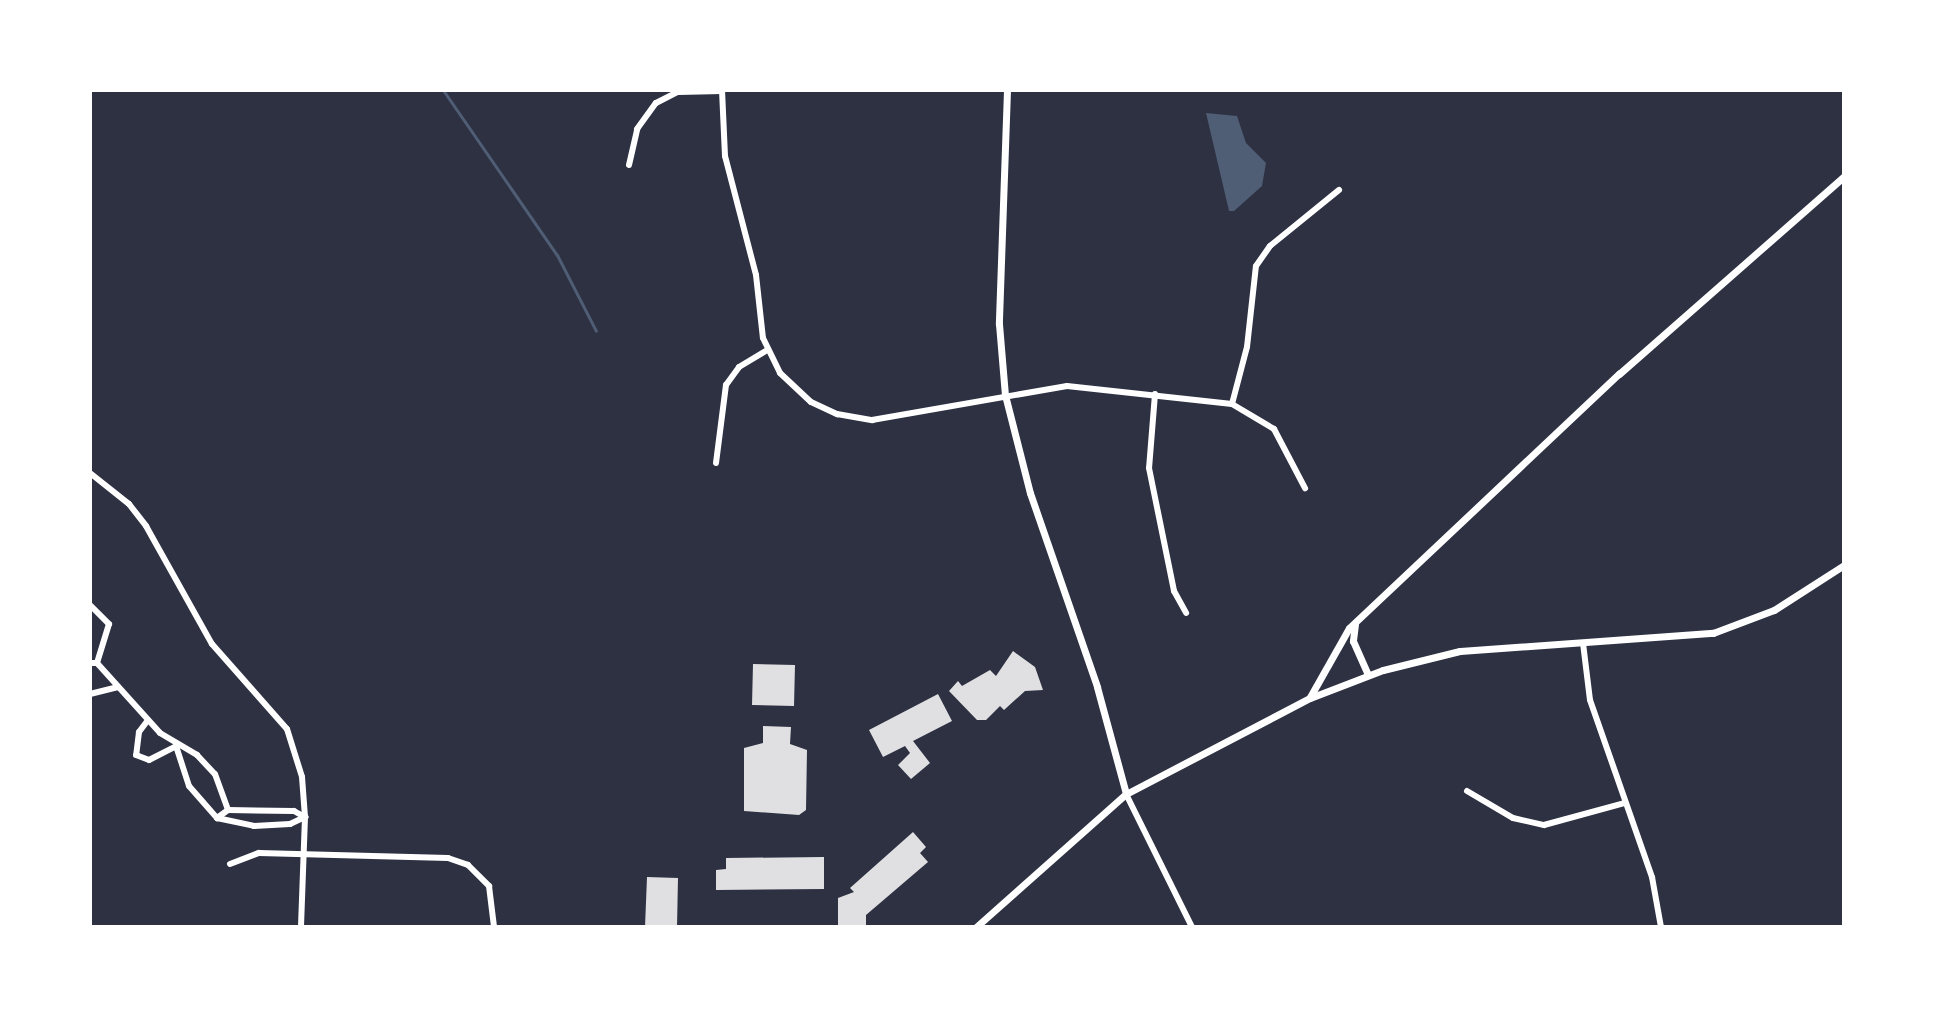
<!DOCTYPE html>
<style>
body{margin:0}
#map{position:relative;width:1934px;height:1017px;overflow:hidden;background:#2d3142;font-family:Manrope,sans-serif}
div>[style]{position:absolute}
.water>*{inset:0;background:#4f5d75}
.stream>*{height:3px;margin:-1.5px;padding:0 1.5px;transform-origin:1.5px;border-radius:1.5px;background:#4f5d75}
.building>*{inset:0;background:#e0e0e3}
.minor>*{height:6px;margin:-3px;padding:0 3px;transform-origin:3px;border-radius:3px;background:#fff}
.tertiary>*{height:7px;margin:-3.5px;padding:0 3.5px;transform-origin:3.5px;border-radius:3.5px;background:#fff}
span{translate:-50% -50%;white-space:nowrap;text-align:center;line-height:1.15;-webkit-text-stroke:7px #fff;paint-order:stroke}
.frame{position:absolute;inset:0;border:92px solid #fff;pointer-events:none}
</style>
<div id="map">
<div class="water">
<i style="clip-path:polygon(1206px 113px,1237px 116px,1246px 143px,1266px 163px,1262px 186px,1234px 211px,1229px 211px)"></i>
</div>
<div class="stream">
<i style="left:443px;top:90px;width:201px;rotate:55.4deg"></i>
<i style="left:557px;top:255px;width:85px;rotate:62.8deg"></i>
</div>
<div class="building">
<i style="clip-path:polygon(1013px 651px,1035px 667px,1043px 690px,1025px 691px,1004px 710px,1000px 706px,986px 720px,977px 720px,949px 691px,958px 681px,962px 686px,990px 670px,996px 676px)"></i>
<i style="clip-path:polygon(753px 664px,795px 665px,794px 706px,752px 705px)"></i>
<i style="clip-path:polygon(938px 694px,952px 721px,913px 741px,930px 763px,911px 779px,898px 765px,910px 753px,905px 746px,883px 757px,869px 730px)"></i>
<i style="clip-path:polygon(763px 726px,791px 727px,790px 744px,807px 750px,806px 810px,799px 815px,744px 811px,744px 748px,763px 743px)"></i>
<i style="clip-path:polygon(913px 832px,926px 847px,920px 853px,928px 862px,866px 915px,866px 927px,838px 927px,838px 898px,854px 892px,850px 888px)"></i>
<i style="clip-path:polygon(824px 857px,824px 889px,716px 890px,716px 870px,726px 869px,726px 858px)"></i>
<i style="clip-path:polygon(647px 877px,678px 878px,677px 927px,645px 927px)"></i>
</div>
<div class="minor">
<i style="left:722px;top:90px;width:66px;rotate:87.4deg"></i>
<i style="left:725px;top:156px;width:123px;rotate:75.4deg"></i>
<i style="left:756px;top:275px;width:63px;rotate:83.7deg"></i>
<i style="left:763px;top:338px;width:39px;rotate:64deg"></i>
<i style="left:780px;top:373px;width:42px;rotate:43.1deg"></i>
<i style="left:811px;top:402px;width:29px;rotate:25deg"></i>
<i style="left:837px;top:414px;width:36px;rotate:10deg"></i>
<i style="left:872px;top:420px;width:198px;rotate:-9.9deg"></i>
<i style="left:1067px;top:386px;width:166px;rotate:6.2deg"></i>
<i style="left:1232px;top:404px;width:49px;rotate:30.8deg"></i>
<i style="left:1274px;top:429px;width:67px;rotate:62.3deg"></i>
<i style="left:629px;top:165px;width:37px;rotate:-77deg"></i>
<i style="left:637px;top:129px;width:32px;rotate:-54deg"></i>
<i style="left:656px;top:103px;width:25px;rotate:-27deg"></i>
<i style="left:678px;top:92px;width:44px;rotate:-1.3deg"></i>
<i style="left:1155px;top:394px;width:74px;rotate:94.6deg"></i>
<i style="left:1149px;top:468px;width:126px;rotate:78.5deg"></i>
<i style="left:1174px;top:591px;width:25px;rotate:61deg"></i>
<i style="left:1232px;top:404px;width:59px;rotate:-75.3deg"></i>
<i style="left:1247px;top:347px;width:81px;rotate:-83.7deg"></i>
<i style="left:1256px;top:266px;width:24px;rotate:-55deg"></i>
<i style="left:1270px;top:246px;width:89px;rotate:-39.1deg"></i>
<i style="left:716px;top:463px;width:79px;rotate:-82.7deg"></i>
<i style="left:726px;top:385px;width:22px;rotate:-54deg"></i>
<i style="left:739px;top:367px;width:33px;rotate:-31deg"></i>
<i style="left:90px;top:473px;width:50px;rotate:38.5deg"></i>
<i style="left:129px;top:504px;width:28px;rotate:52deg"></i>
<i style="left:146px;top:526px;width:135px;rotate:60.8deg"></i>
<i style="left:212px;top:644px;width:113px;rotate:48.6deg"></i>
<i style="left:287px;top:729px;width:50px;rotate:72.6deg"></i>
<i style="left:302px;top:777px;width:40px;rotate:85.7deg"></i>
<i style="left:305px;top:817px;width:110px;rotate:92.1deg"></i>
<i style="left:90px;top:605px;width:27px;rotate:45deg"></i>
<i style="left:109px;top:624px;width:41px;rotate:107.1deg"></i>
<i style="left:1583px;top:643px;width:57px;rotate:83deg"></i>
<i style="left:1590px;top:700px;width:188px;rotate:70.7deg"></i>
<i style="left:1652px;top:877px;width:51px;rotate:79.8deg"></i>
<i style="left:90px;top:663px;width:7px"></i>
<i style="left:97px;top:663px;width:94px;rotate:48deg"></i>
<i style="left:160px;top:733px;width:43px;rotate:30.7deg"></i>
<i style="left:197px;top:755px;width:26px;rotate:47deg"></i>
<i style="left:215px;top:774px;width:38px;rotate:70deg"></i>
<i style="left:90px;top:694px;width:29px;rotate:-14deg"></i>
<i style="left:148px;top:720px;width:15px;rotate:127deg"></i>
<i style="left:139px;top:732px;width:23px;rotate:97deg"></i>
<i style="left:136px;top:755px;width:14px;rotate:21deg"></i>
<i style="left:149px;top:760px;width:30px;rotate:-27deg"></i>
<i style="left:176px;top:746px;width:42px;rotate:72deg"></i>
<i style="left:189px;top:786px;width:43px;rotate:48.8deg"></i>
<i style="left:217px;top:818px;width:38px;rotate:12deg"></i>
<i style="left:254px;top:826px;width:36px;rotate:-3deg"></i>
<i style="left:290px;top:824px;width:17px;rotate:-25deg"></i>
<i style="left:1467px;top:791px;width:53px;rotate:30.4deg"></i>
<i style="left:1513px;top:818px;width:32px;rotate:13deg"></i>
<i style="left:1544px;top:825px;width:84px;rotate:-15.2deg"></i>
<i style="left:1126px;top:794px;width:148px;rotate:63.6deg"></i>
<i style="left:217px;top:818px;width:14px;rotate:-36deg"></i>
<i style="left:228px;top:810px;width:66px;rotate:0.9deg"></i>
<i style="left:294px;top:811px;width:13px;rotate:29deg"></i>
<i style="left:230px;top:864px;width:31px;rotate:-21deg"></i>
<i style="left:259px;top:853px;width:189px;rotate:1.5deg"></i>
<i style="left:448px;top:858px;width:21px;rotate:19deg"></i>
<i style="left:468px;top:865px;width:30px;rotate:45deg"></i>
<i style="left:489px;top:886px;width:41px;rotate:83deg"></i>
</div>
<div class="tertiary">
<i style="left:1007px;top:90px;width:234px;rotate:92deg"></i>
<i style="left:999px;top:324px;width:71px;rotate:85.2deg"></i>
<i style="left:1005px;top:395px;width:101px;rotate:75.7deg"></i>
<i style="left:1030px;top:493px;width:205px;rotate:70.9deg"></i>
<i style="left:1097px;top:687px;width:111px;rotate:74.8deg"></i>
<i style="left:1355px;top:624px;width:17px;rotate:97deg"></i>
<i style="left:1353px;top:641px;width:37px;rotate:66deg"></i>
<i style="left:1310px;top:697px;width:79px;rotate:-60.5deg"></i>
<i style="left:1349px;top:628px;width:371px;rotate:-43.3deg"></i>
<i style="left:1619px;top:374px;width:300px;rotate:-41.3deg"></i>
<i style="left:976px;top:927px;width:200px;rotate:-41.6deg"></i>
<i style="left:1126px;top:794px;width:208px;rotate:-27.6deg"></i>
<i style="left:1310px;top:698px;width:78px;rotate:-21deg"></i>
<i style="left:1383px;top:670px;width:79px;rotate:-13.9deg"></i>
<i style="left:1460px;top:651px;width:254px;rotate:-4.1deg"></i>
<i style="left:1713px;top:633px;width:65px;rotate:-20.7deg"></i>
<i style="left:1774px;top:610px;width:83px;rotate:-32.7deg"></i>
</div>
<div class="frame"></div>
</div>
